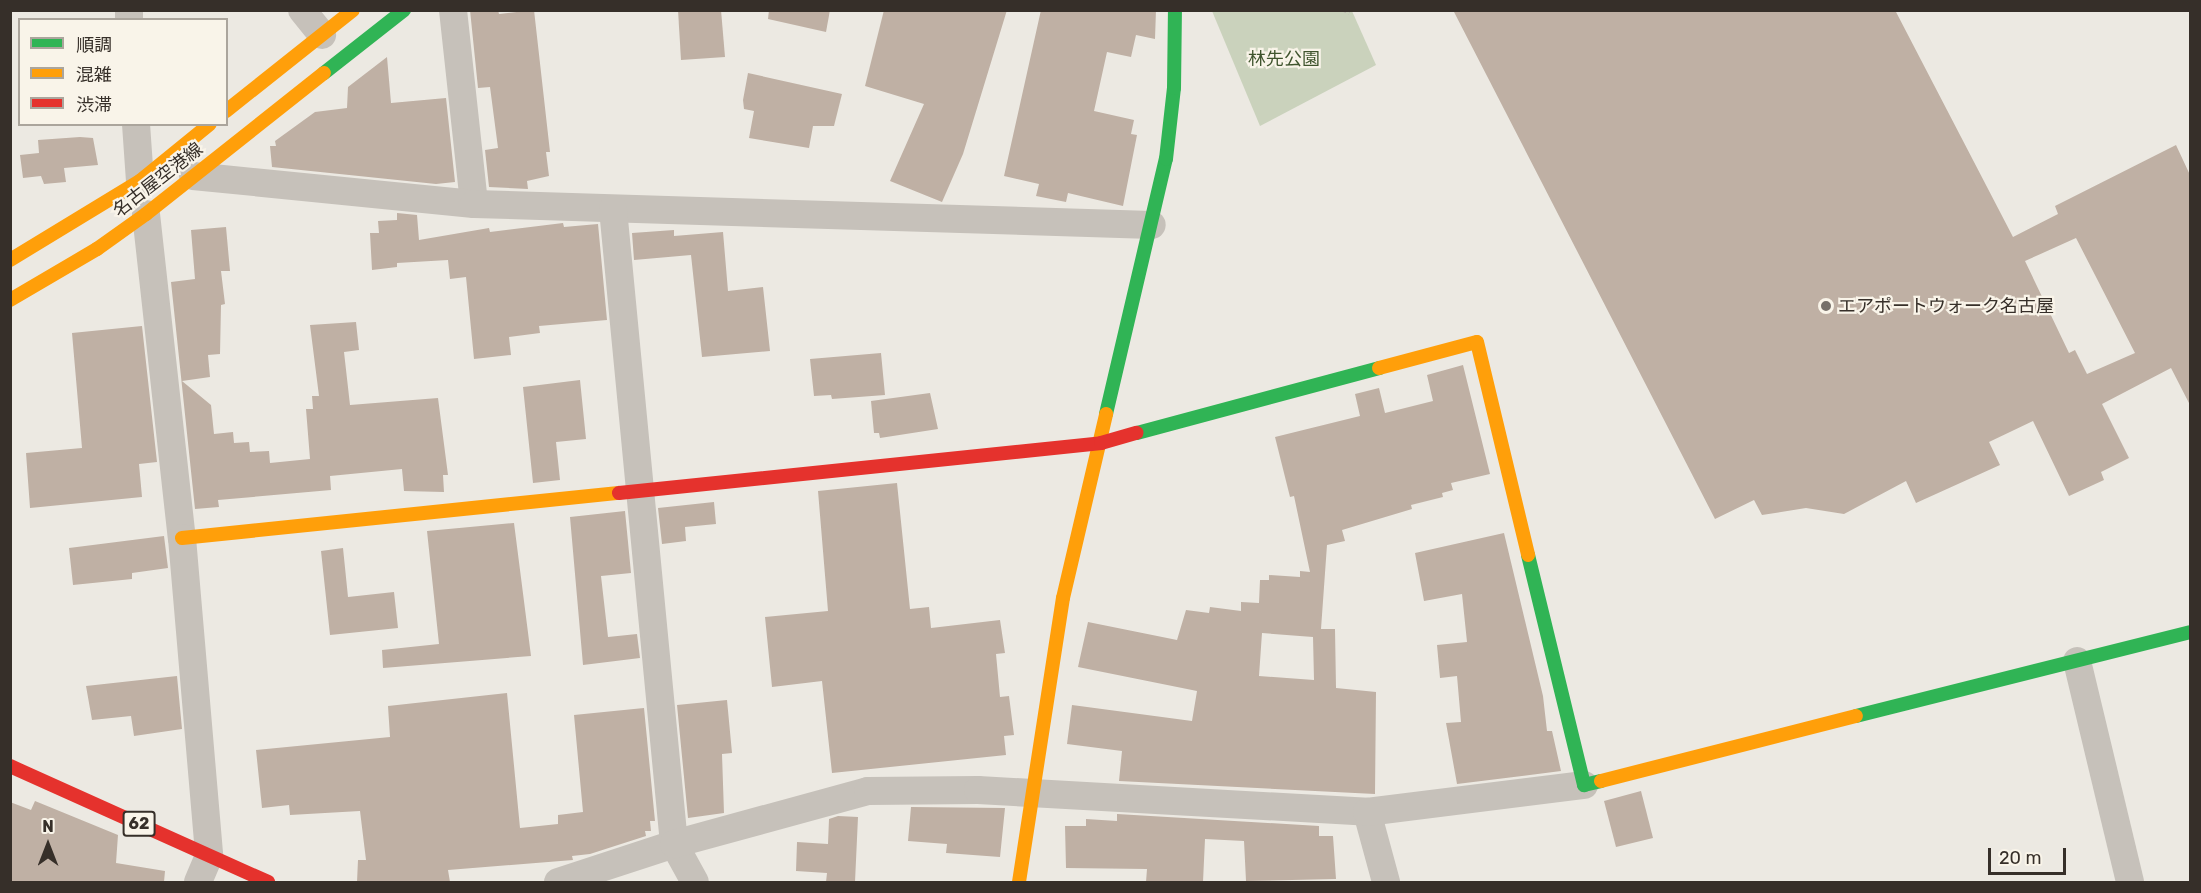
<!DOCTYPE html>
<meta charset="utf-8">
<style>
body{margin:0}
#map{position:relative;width:2201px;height:893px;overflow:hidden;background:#ece9e2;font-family:Rubik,"Noto Sans JP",sans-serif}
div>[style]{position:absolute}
.green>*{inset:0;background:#cad2bc}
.building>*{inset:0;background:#bfb0a4}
.path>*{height:4px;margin-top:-2px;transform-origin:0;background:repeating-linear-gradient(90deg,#bebab3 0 3px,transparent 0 6px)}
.street>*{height:28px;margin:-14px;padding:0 14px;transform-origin:14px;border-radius:14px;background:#c6c1ba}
.fast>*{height:14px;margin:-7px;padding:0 7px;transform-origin:7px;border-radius:7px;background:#30b455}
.slow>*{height:14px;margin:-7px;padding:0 7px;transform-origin:7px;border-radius:7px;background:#ff9f0a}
.jam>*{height:14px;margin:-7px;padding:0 7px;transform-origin:7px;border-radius:7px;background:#e5322d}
.dots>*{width:16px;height:16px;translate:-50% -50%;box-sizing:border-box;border:3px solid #f9f4e9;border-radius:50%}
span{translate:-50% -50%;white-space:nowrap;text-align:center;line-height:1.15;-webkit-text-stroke:4.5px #f9f4e9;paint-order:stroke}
.shield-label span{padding:2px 4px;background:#f9f4e9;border:2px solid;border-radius:4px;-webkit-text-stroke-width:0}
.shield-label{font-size:16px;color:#362f29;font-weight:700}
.park-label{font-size:18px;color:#3f542d}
.street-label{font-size:18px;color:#362f29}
.poi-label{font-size:18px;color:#362f29}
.left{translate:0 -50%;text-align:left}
.frame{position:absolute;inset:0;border:12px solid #362f29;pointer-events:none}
.legend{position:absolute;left:18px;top:18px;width:210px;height:108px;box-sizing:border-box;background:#f9f4e9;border:2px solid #aba59c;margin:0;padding:8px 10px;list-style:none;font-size:18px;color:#362f29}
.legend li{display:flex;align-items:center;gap:12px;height:30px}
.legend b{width:30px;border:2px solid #aba59c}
.north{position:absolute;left:18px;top:815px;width:60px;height:60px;-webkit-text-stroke:4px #f9f4e9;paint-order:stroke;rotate:0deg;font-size:16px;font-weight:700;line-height:24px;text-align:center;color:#362f29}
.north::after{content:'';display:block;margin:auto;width:21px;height:27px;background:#362f29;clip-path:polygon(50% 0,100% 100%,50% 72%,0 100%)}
.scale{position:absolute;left:1988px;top:848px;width:78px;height:27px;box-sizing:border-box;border:3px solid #362f29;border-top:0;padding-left:8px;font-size:18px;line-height:21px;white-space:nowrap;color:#362f29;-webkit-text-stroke:4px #f9f4e9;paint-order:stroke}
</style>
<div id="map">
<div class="green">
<i style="clip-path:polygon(1212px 11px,1352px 11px,1376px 65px,1260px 126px)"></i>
</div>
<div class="building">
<i style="clip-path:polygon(470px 10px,498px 10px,499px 14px,534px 10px,550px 152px,546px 152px,549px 176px,527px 181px,528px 189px,489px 187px,485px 150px,498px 148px,490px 87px,478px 88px)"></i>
<i style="clip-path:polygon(678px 10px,721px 10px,725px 57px,681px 60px)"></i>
<i style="clip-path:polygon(769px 10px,830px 10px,826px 32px,768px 19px)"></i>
<i style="clip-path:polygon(884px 10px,1007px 10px,963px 154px,942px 202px,890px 181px,924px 104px,865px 86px)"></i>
<i style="clip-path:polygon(1041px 10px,1156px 10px,1155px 39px,1136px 35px,1131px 57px,1107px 52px,1094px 111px,1134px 120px,1131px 134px,1137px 135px,1123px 206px,1068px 193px,1066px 202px,1036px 196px,1039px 184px,1004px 176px)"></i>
<i style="clip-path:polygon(evenodd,1453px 10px,1895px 10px,2013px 237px,2058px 214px,2055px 206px,2176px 145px,2190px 175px,2190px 405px,2171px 368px,2102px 404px,2129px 458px,2101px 472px,2104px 480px,2069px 496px,2033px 421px,1989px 442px,2000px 465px,1916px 503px,1906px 481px,1844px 514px,1806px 508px,1762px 515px,1754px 500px,1715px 519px,1453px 10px,2076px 238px,2135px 353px,2087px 374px,2075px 350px,2069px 353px,2025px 261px,2076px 238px)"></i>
<i style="clip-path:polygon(387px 57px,391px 103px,446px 98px,455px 182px,436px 184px,272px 167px,270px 146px,276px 146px,275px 141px,315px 112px,347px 108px,348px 87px)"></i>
<i style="clip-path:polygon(748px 73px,842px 94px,834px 126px,813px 126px,809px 148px,749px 138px,754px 111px,744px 109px,743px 100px)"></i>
<i style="clip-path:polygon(80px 137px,93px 138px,98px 165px,64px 168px,66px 182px,44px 184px,41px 176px,23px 178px,20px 155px,39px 153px,38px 140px)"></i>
<i style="clip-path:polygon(397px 213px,417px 215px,419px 240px,489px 228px,490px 232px,563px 223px,564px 227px,598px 224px,607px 320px,539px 326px,540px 333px,509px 337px,511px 355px,474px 359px,466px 277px,450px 279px,448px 260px,397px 263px,397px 267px,372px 270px,370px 233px,379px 233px,378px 221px,397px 220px)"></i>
<i style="clip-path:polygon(226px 227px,230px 271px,221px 271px,225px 304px,221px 305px,220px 354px,208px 355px,210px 377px,182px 381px,211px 405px,214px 434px,233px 432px,234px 443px,249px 442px,250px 452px,269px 451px,270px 463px,310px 459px,306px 409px,313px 409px,312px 396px,319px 396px,310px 325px,356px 322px,359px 350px,344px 352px,350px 405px,438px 398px,448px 475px,443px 475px,444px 492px,404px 491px,402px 469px,330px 476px,331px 490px,218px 500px,219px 507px,195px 509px,171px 282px,195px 279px,191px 230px)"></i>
<i style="clip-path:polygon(674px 230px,674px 236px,723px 232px,728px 291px,763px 287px,770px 351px,702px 357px,691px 255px,634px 260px,632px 233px)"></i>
<i style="clip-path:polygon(142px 326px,157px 462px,139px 464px,142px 497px,30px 508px,26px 453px,82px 448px,72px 333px)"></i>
<i style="clip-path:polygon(881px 353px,885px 395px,832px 399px,831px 395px,814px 396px,810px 359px)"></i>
<i style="clip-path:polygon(evenodd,1463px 365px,1490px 474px,1451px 483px,1453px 490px,1442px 493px,1443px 497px,1411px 505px,1412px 509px,1342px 530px,1345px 541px,1327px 545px,1321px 629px,1335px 629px,1336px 688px,1376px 692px,1375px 794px,1119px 781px,1122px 751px,1067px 744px,1072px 705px,1192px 721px,1197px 691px,1078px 667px,1088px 622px,1177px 640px,1186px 610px,1209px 613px,1210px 607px,1241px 611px,1241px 602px,1259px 603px,1260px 580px,1269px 580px,1269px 575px,1300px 577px,1300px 571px,1310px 572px,1294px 496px,1290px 497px,1275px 437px,1360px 416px,1355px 394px,1379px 388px,1385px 413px,1433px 401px,1427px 375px,1463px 365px,1262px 633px,1313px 637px,1314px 680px,1259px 676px,1262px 633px)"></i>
<i style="clip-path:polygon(580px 380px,586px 439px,556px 442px,560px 480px,533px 483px,523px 387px)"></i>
<i style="clip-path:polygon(930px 393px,938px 429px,880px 438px,879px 433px,874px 433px,871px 401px)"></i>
<i style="clip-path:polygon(897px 483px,910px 609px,929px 607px,931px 628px,1000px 620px,1005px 653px,996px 654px,1000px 697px,1009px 696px,1014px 735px,1004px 736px,1006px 755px,832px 773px,822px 681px,772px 687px,765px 617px,828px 611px,818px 491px)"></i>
<i style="clip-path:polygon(714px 502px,716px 524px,685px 527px,686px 541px,662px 544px,658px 508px)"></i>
<i style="clip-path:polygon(625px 511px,631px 573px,601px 576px,608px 637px,637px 634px,640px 658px,583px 665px,570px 517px)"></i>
<i style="clip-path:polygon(514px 523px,531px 656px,383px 668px,382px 650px,439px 644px,427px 531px)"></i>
<i style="clip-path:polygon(1504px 533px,1543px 696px,1547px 731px,1552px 731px,1561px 771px,1457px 784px,1446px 723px,1461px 722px,1457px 676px,1440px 678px,1437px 645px,1467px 642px,1462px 594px,1424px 601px,1415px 553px)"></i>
<i style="clip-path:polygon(164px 536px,168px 568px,132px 573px,132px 579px,73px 585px,69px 548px)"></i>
<i style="clip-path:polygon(343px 548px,348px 597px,394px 592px,398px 628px,330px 635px,321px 551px)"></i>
<i style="clip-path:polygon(177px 676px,182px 729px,134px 736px,131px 716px,92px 720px,86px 686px)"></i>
<i style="clip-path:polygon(507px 693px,520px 828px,558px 824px,558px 815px,583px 812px,574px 715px,644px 708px,655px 821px,650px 821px,651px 831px,645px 831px,646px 836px,590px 854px,572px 856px,573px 860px,448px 870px,450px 882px,357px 882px,358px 860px,366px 860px,360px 811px,290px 815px,289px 805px,262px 808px,256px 750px,390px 737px,388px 706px)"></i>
<i style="clip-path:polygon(727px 700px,732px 753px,722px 754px,724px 813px,688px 818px,677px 705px)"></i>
<i style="clip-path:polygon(1641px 791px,1653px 838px,1616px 847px,1604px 801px)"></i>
<i style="clip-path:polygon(35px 801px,118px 835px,116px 863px,165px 871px,164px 882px,10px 882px,10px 802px,31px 810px)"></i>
<i style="clip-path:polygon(911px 807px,1005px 808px,1000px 857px,946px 853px,947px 844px,908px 841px)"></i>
<i style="clip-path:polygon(1117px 814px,1319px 826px,1319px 836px,1333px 836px,1336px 879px,1246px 881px,1244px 841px,1205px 839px,1203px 882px,1146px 882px,1147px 869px,1066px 868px,1065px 826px,1086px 826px,1086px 819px,1117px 821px)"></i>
<i style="clip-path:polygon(838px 816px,858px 817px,855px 882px,826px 882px,827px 873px,796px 871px,797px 842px,828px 844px,829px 819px)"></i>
</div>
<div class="path">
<i style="left:1344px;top:10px;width:6px;rotate:31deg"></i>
</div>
<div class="street">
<i style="left:129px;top:10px;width:10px;rotate:90deg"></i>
<i style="left:302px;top:10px;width:32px;rotate:51deg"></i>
<i style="left:453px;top:10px;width:195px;rotate:83.8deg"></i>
<i style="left:136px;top:124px;width:57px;rotate:86deg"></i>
<i style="left:193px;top:176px;width:282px;rotate:5.7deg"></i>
<i style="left:474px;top:204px;width:678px;rotate:1.77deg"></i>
<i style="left:613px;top:209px;width:638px;rotate:84.51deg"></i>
<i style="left:674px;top:844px;width:43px;rotate:61.1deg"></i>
<i style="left:146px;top:214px;width:326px;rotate:83.7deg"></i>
<i style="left:182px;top:538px;width:319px;rotate:85.1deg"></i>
<i style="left:209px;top:856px;width:28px;rotate:113deg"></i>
<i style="left:2077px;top:661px;width:227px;rotate:76.5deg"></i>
<i style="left:1367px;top:812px;width:73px;rotate:74.8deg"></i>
<i style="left:558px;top:882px;width:122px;rotate:-18.1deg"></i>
<i style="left:674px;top:844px;width:201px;rotate:-15.3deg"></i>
<i style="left:868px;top:791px;width:110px;rotate:-0.5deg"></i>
<i style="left:978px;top:790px;width:390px;rotate:3.2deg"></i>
<i style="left:1367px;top:812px;width:219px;rotate:-7.1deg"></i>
</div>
<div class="fast">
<i style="left:324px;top:73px;width:102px;rotate:-38.2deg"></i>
<i style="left:1106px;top:414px;width:262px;rotate:-76.8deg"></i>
<i style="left:1166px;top:159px;width:71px;rotate:-83.6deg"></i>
<i style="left:1174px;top:88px;width:78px;rotate:-89.3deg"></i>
<i style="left:1137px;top:433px;width:251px;rotate:-15deg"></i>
<i style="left:1528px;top:555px;width:237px;rotate:76.3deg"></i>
<i style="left:1584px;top:785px;width:17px;rotate:-13deg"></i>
<i style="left:1856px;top:716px;width:344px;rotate:-14.1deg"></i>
</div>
<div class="slow">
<i style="left:226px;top:111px;width:162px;rotate:-38.5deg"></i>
<i style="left:10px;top:260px;width:152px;rotate:-31.3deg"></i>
<i style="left:140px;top:181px;width:90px;rotate:-39.2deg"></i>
<i style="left:10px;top:300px;width:101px;rotate:-30.4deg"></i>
<i style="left:97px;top:249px;width:60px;rotate:-35.5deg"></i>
<i style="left:146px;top:214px;width:227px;rotate:-38.4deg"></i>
<i style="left:1379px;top:368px;width:101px;rotate:-14.9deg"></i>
<i style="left:1477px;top:342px;width:219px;rotate:76.5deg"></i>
<i style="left:182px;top:538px;width:439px;rotate:-5.9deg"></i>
<i style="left:1601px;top:781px;width:263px;rotate:-14.3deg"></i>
<i style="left:1019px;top:882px;width:287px;rotate:-81.2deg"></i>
<i style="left:1063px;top:598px;width:189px;rotate:-76.8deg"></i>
</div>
<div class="jam">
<i style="left:619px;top:493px;width:485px;rotate:-5.9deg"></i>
<i style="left:1101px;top:443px;width:37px;rotate:-16deg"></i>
<i style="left:10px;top:766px;width:283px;rotate:24.2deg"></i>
</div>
<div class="dots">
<i style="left:1826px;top:306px;background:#76706a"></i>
</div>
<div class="shield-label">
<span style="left:139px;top:824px">62</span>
</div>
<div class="park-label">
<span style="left:1284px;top:59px">林先公園</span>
</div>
<div class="street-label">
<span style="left:158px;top:180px;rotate:-38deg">名古屋空港線</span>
</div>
<div class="poi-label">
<span class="left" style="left:1838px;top:306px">エアポートウォーク名古屋</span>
</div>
<div class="frame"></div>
<ul class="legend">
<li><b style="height:8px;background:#30b455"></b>順調</li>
<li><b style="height:8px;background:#ff9f0a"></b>混雑</li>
<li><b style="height:8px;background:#e5322d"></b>渋滞</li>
</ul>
<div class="north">N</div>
<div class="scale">20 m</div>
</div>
